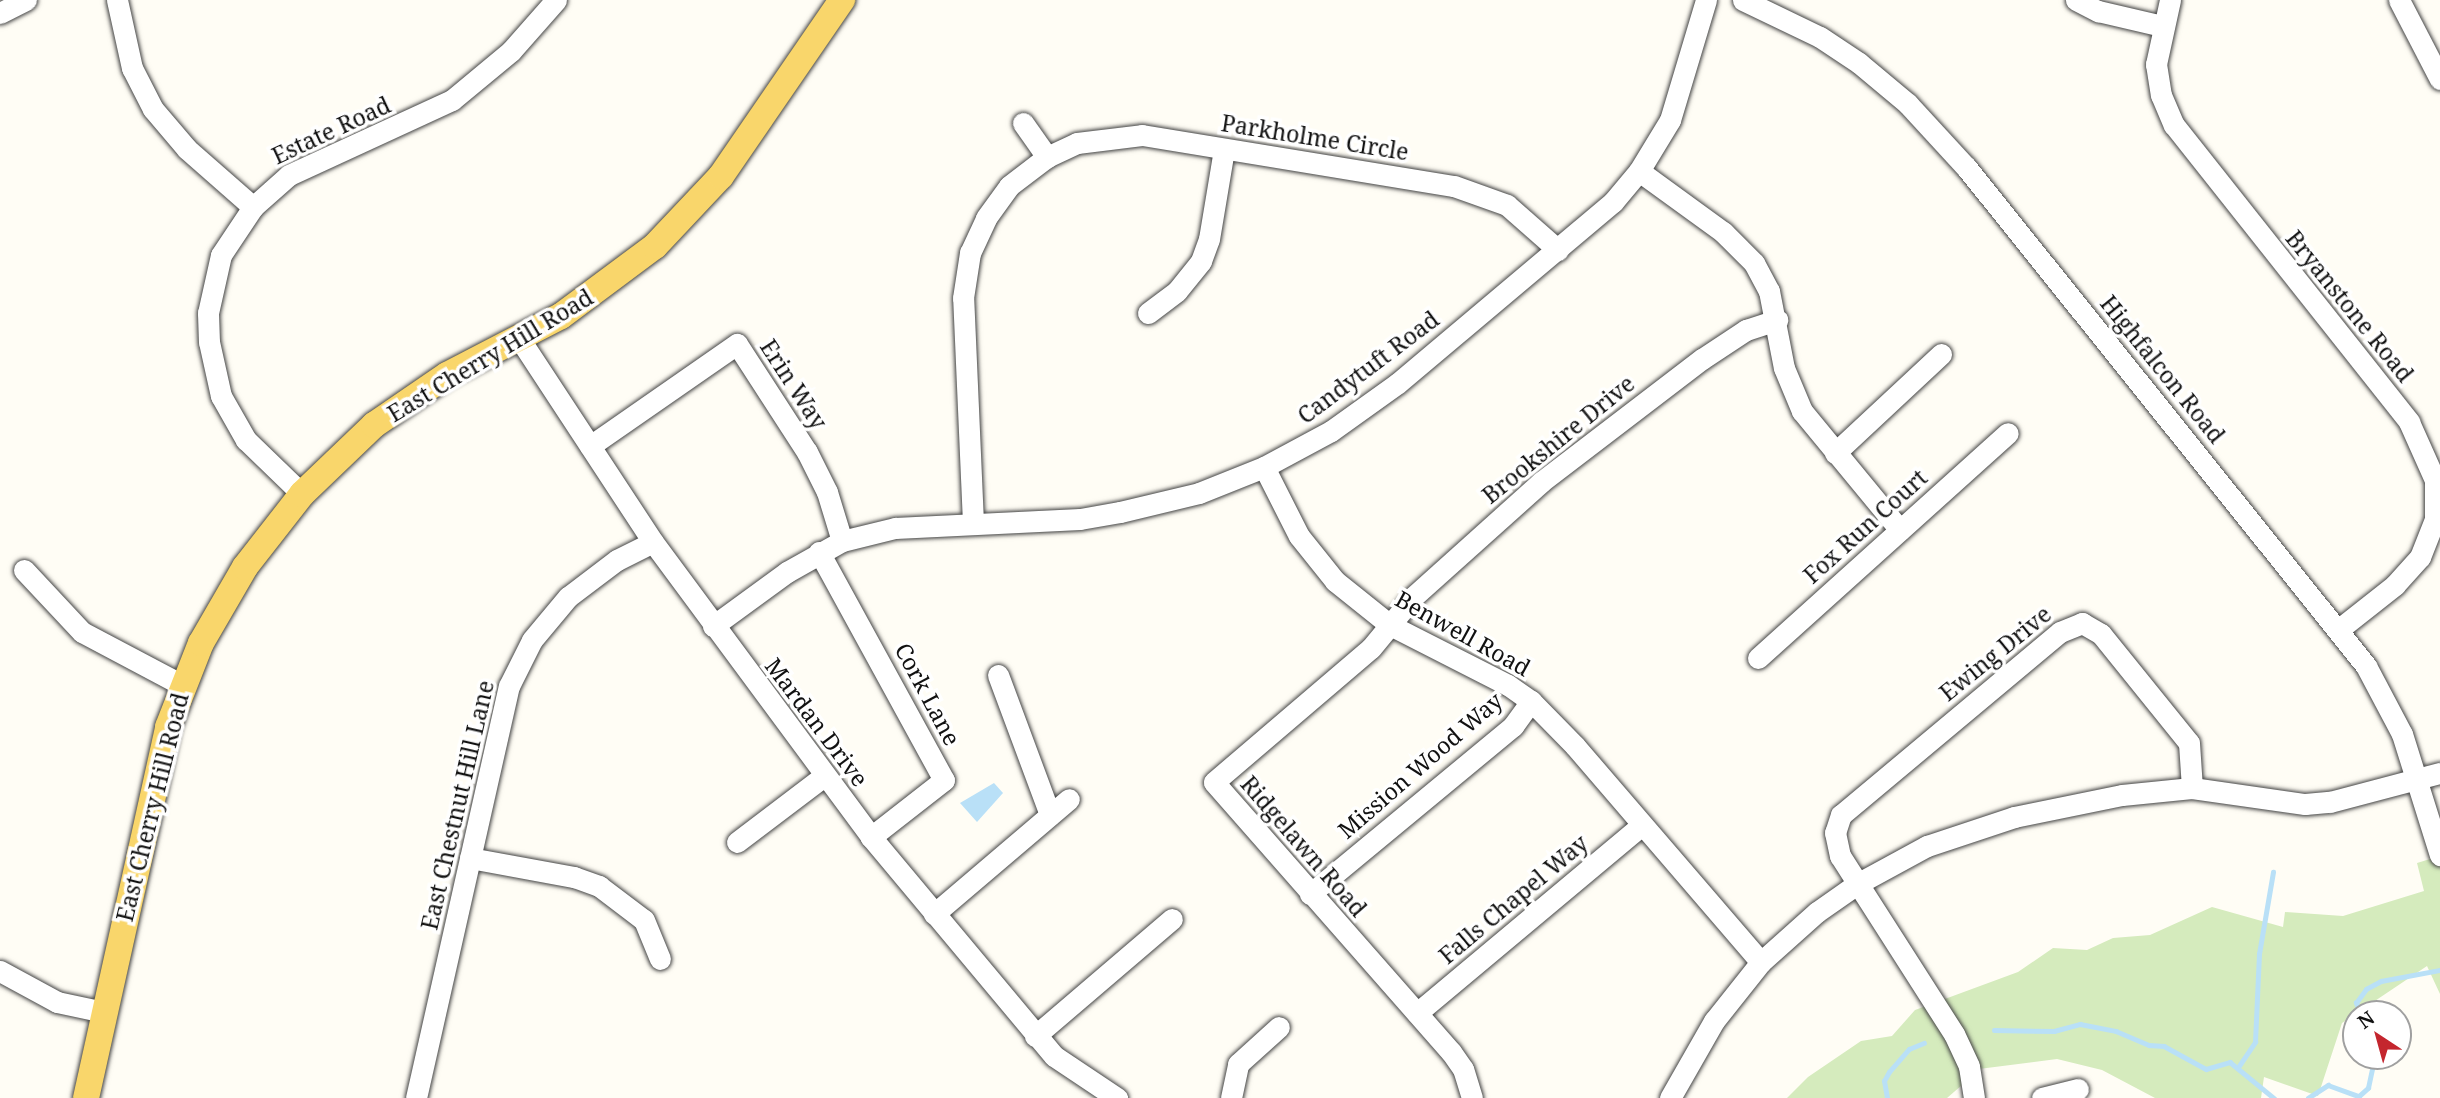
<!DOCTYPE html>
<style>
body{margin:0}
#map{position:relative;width:2440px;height:1098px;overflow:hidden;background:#fffdf5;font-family:"Noto Serif",serif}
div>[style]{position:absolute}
.green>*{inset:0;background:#d5ebbd}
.water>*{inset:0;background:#b9e0f7}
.stream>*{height:4.5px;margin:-2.25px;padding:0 2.25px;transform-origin:2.25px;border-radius:2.25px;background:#b9e0f7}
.roads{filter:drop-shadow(0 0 2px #444) drop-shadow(0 0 2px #444)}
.minor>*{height:21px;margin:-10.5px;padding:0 10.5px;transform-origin:10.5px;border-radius:10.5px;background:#fff}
.major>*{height:26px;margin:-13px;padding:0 13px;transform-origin:13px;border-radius:13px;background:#f9d66b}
span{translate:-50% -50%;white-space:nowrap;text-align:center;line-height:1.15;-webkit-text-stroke:7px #fff;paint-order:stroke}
.street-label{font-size:23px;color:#111}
.north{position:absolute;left:2342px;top:1000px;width:70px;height:70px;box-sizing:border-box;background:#fff;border:2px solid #a0a0a0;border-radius:50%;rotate:324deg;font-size:19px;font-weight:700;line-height:28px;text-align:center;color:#111}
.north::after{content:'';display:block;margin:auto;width:24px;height:32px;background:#c4262e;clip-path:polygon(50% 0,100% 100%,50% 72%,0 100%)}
</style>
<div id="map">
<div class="green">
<i style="clip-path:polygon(2440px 856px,2440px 994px,2427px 966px,2342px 1023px,2318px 1096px,2264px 1077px,2261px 1098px,2155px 1098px,2102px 1070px,2057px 1059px,1971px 1070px,1969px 1079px,1947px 1098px,1787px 1098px,1808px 1077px,1861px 1041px,1892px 1036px,1915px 1010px,2018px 972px,2053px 948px,2087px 950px,2113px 938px,2150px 935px,2212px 907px,2283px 927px,2285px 912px,2343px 916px,2424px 891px,2417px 863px)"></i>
</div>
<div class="water">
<i style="clip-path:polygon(994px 783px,1003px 793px,977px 822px,960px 803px)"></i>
</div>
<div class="stream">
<i style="left:2360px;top:1014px;width:12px;rotate:-110deg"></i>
<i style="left:2356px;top:1003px;width:17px;rotate:-54deg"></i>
<i style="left:2366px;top:989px;width:17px;rotate:-28deg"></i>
<i style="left:2381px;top:981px;width:60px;rotate:-10.6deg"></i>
<i style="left:1994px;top:1030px;width:60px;rotate:1deg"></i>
<i style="left:2054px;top:1031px;width:27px;rotate:-15deg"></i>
<i style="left:2080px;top:1024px;width:37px;rotate:11deg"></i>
<i style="left:2116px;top:1031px;width:36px;rotate:23deg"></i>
<i style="left:2149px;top:1045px;width:15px;rotate:4deg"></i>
<i style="left:2164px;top:1046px;width:48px;rotate:28.7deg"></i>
<i style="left:2206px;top:1069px;width:25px;rotate:-16deg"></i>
<i style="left:2230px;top:1062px;width:57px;rotate:39.3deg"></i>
<i style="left:2239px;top:1066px;width:29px;rotate:-56deg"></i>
<i style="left:2255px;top:1042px;width:88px;rotate:-87.4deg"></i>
<i style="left:2259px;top:954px;width:83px;rotate:-80.3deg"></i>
<i style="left:1887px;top:1098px;width:17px;rotate:-100deg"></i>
<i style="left:1884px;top:1081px;width:10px;rotate:-61deg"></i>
<i style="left:1889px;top:1072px;width:30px;rotate:-49deg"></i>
<i style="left:1909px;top:1049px;width:16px;rotate:-22deg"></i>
<i style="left:2308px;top:1098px;width:24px;rotate:-33deg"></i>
<i style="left:2328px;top:1085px;width:33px;rotate:20deg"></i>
<i style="left:2359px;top:1096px;width:12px;rotate:-42deg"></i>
<i style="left:2368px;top:1088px;width:33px;rotate:-78deg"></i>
</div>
<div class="roads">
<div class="minor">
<i style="left:117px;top:0;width:70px;rotate:77.6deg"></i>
<i style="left:132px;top:68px;width:46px;rotate:62.9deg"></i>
<i style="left:153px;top:109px;width:52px;rotate:49.6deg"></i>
<i style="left:187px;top:149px;width:88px;rotate:41.3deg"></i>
<i style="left:1743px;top:0;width:85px;rotate:25.7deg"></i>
<i style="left:1820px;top:37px;width:47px;rotate:33.7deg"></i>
<i style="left:1859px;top:63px;width:64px;rotate:39.9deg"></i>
<i style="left:1908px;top:104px;width:86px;rotate:47.4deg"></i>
<i style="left:1966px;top:167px;width:640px;rotate:51.28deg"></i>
<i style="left:2366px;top:666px;width:77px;rotate:62.1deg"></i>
<i style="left:2402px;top:734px;width:127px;rotate:72.6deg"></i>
<i style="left:2076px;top:0;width:25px;rotate:27deg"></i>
<i style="left:2098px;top:11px;width:66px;rotate:13.2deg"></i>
<i style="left:2170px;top:0;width:66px;rotate:102.3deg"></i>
<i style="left:2156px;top:64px;width:31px;rotate:81deg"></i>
<i style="left:2161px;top:95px;width:33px;rotate:67deg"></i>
<i style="left:2174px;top:125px;width:379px;rotate:51.6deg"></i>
<i style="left:2409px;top:422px;width:64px;rotate:65.9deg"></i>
<i style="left:2435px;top:480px;width:39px;rotate:90deg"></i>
<i style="left:2435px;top:519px;width:41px;rotate:111.5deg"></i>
<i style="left:2420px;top:557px;width:38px;rotate:132deg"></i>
<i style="left:2395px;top:585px;width:71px;rotate:141.8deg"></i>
<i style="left:2399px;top:0;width:89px;rotate:62.6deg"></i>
<i style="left:0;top:13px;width:29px;rotate:-27deg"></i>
<i style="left:1023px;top:123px;width:42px;rotate:54.8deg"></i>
<i style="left:1639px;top:171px;width:104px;rotate:36deg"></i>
<i style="left:1723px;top:232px;width:44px;rotate:45deg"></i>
<i style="left:1754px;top:263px;width:32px;rotate:62deg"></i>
<i style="left:1769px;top:291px;width:78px;rotate:79deg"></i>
<i style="left:1784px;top:368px;width:47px;rotate:67.3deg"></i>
<i style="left:1802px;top:411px;width:154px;rotate:50.5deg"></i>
<i style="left:1148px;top:313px;width:36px;rotate:-37deg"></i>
<i style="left:1177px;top:291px;width:38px;rotate:-51deg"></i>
<i style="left:1201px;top:261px;width:23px;rotate:-70deg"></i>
<i style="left:1209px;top:239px;width:91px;rotate:-80.5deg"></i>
<i style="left:519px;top:338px;width:244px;rotate:56.7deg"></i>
<i style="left:653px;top:542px;width:367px;rotate:53.5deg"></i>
<i style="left:871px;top:837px;width:285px;rotate:50.1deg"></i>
<i style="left:1054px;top:1056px;width:76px;rotate:33.7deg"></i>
<i style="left:590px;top:446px;width:179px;rotate:-34.8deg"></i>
<i style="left:737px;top:344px;width:129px;rotate:57.1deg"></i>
<i style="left:807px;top:452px;width:45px;rotate:63.4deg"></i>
<i style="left:827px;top:492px;width:51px;rotate:73deg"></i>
<i style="left:1835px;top:453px;width:145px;rotate:-43deg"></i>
<i style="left:1264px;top:467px;width:77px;rotate:63.1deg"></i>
<i style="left:1299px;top:536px;width:58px;rotate:51.3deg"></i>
<i style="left:1335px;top:581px;width:70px;rotate:38.7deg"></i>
<i style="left:1390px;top:625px;width:132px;rotate:27deg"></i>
<i style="left:1508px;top:685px;width:28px;rotate:35deg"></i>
<i style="left:1531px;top:701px;width:63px;rotate:45.6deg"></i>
<i style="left:1575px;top:746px;width:285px;rotate:49.3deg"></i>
<i style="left:302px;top:494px;width:78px;rotate:-136deg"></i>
<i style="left:246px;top:440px;width:51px;rotate:-119.6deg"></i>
<i style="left:221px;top:396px;width:55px;rotate:-102.5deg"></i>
<i style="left:209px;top:342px;width:29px;rotate:-92deg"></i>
<i style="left:208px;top:313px;width:59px;rotate:-77.4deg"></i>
<i style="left:221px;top:255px;width:58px;rotate:-56.3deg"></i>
<i style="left:253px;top:207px;width:48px;rotate:-41.6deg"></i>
<i style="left:289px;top:175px;width:179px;rotate:-24.7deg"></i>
<i style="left:452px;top:100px;width:77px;rotate:-39.7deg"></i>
<i style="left:511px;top:51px;width:68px;rotate:-48.6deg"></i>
<i style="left:973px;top:523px;width:225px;rotate:-92.5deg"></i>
<i style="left:963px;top:298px;width:46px;rotate:-81.2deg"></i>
<i style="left:970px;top:253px;width:38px;rotate:-65deg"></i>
<i style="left:986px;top:218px;width:39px;rotate:-54deg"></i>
<i style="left:1009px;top:186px;width:48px;rotate:-37.3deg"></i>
<i style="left:1047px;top:157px;width:33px;rotate:-25deg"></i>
<i style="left:1077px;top:143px;width:65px;rotate:-7deg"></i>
<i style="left:1142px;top:135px;width:316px;rotate:9.3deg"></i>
<i style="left:1454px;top:186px;width:56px;rotate:19.7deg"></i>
<i style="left:1507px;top:205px;width:68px;rotate:41.4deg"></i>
<i style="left:819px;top:552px;width:260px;rotate:61.3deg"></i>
<i style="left:944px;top:780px;width:93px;rotate:142deg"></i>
<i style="left:24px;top:570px;width:85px;rotate:46.9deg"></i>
<i style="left:82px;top:632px;width:113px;rotate:27.9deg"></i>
<i style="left:713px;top:626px;width:92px;rotate:-36.1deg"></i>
<i style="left:787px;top:572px;width:63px;rotate:-29.4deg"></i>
<i style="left:842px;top:541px;width:55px;rotate:-13.8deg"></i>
<i style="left:895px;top:528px;width:185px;rotate:-2.8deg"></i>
<i style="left:1080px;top:519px;width:41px;rotate:-9.9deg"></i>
<i style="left:1120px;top:512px;width:81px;rotate:-13.5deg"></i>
<i style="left:1199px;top:493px;width:70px;rotate:-21.8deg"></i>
<i style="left:1264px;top:467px;width:76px;rotate:-28.2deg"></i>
<i style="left:1331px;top:431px;width:82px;rotate:-35.6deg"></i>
<i style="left:1398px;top:383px;width:281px;rotate:-40.1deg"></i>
<i style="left:1613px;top:202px;width:40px;rotate:-50deg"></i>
<i style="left:1639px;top:171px;width:60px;rotate:-58.7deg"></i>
<i style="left:1670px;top:120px;width:125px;rotate:-73.3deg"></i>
<i style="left:1758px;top:658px;width:336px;rotate:-42deg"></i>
<i style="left:998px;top:675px;width:149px;rotate:69.6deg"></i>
<i style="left:737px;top:842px;width:109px;rotate:-37.2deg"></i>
<i style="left:470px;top:858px;width:106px;rotate:10.4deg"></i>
<i style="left:574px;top:877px;width:27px;rotate:20deg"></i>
<i style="left:599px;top:886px;width:56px;rotate:37.1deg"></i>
<i style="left:644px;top:920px;width:42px;rotate:67.7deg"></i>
<i style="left:1310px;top:894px;width:264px;rotate:-39.6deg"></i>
<i style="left:1513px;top:726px;width:31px;rotate:-54deg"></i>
<i style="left:934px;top:914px;width:177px;rotate:-40.4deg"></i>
<i style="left:0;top:971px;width:65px;rotate:28.5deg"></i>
<i style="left:57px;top:1002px;width:48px;rotate:12deg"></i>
<i style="left:1417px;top:1013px;width:293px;rotate:-39.9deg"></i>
<i style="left:1035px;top:1036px;width:180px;rotate:-40.5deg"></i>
<i style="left:416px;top:1098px;width:422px;rotate:-77.3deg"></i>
<i style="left:509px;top:686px;width:51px;rotate:-63.4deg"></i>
<i style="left:532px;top:640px;width:56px;rotate:-50.1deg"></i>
<i style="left:568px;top:597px;width:61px;rotate:-37.1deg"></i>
<i style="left:617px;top:560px;width:40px;rotate:-26.6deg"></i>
<i style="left:1231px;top:1098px;width:35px;rotate:-78deg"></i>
<i style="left:1238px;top:1064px;width:55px;rotate:-42.1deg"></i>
<i style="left:1472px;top:1098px;width:30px;rotate:-107deg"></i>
<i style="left:1463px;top:1069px;width:21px;rotate:-125deg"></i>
<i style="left:1451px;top:1052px;width:359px;rotate:-131.3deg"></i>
<i style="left:1214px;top:782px;width:206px;rotate:-40.5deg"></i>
<i style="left:1371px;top:648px;width:66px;rotate:-50.5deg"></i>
<i style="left:1413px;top:597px;width:172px;rotate:-41.9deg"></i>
<i style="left:1541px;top:482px;width:203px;rotate:-37.4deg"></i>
<i style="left:1702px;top:359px;width:53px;rotate:-33.4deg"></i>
<i style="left:1746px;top:330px;width:33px;rotate:-18deg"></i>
<i style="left:1670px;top:1098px;width:89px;rotate:-60.3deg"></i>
<i style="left:1714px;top:1021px;width:75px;rotate:-51.5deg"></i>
<i style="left:1761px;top:962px;width:75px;rotate:-41.8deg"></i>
<i style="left:1817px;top:912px;width:49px;rotate:-35deg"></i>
<i style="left:1857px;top:884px;width:80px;rotate:-28.5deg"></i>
<i style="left:1927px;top:846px;width:92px;rotate:-18.4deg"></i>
<i style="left:2014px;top:817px;width:110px;rotate:-11.5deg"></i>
<i style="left:2122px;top:795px;width:70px;rotate:-5.7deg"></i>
<i style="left:2192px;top:788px;width:114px;rotate:8.1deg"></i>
<i style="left:2305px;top:804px;width:25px;rotate:-5deg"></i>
<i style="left:2330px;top:802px;width:114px;rotate:-14.8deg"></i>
<i style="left:1974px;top:1098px;width:32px;rotate:-99deg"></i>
<i style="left:1969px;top:1066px;width:35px;rotate:-115deg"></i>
<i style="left:1954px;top:1034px;width:211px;rotate:-122.6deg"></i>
<i style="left:1840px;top:856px;width:24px;rotate:-102deg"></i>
<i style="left:1835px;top:833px;width:19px;rotate:-72deg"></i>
<i style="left:1841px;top:815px;width:285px;rotate:-39.9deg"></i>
<i style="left:2060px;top:632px;width:24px;rotate:-22deg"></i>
<i style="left:2082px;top:623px;width:22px;rotate:30deg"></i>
<i style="left:2101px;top:634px;width:140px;rotate:51.1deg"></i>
<i style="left:2189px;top:743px;width:45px;rotate:86.2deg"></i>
<i style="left:2042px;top:1098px;width:37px;rotate:-14deg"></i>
</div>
<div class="major">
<i style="left:86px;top:1098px;width:380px;rotate:-77.5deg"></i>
<i style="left:168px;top:727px;width:90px;rotate:-68.6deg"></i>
<i style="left:201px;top:643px;width:88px;rotate:-59.9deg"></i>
<i style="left:245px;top:567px;width:93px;rotate:-52deg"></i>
<i style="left:302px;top:494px;width:100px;rotate:-43.8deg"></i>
<i style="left:374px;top:425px;width:88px;rotate:-34.4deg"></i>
<i style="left:447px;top:375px;width:128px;rotate:-27.4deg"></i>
<i style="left:561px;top:316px;width:117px;rotate:-36.7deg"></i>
<i style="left:655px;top:246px;width:96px;rotate:-46.7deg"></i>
<i style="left:721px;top:176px;width:214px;rotate:-55.5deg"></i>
</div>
</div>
<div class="street-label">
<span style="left:331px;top:130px;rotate:-25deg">Estate Road</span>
<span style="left:1315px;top:137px;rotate:9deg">Parkholme Circle</span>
<span style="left:2350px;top:306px;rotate:51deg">Bryanstone Road</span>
<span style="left:490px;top:355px;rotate:-31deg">East Cherry Hill Road</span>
<span style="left:1368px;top:367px;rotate:-37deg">Candytuft Road</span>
<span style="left:2163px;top:369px;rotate:51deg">Highfalcon Road</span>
<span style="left:794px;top:384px;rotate:57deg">Erin Way</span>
<span style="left:1558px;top:439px;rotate:-39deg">Brookshire Drive</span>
<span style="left:1865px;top:526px;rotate:-42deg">Fox Run Court</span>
<span style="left:1463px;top:633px;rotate:29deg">Benwell Road</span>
<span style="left:1995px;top:653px;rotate:-39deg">Ewing Drive</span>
<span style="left:928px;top:694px;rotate:62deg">Cork Lane</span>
<span style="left:817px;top:722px;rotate:53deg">Mardan Drive</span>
<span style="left:1420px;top:765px;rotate:-41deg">Mission Wood Way</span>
<span style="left:457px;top:805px;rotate:-77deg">East Chestnut Hill Lane</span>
<span style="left:152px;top:807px;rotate:-76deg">East Cherry Hill Road</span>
<span style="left:1304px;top:846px;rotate:49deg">Ridgelawn Road</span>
<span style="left:1513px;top:899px;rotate:-40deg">Falls Chapel Way</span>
</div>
<div class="north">N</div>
</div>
